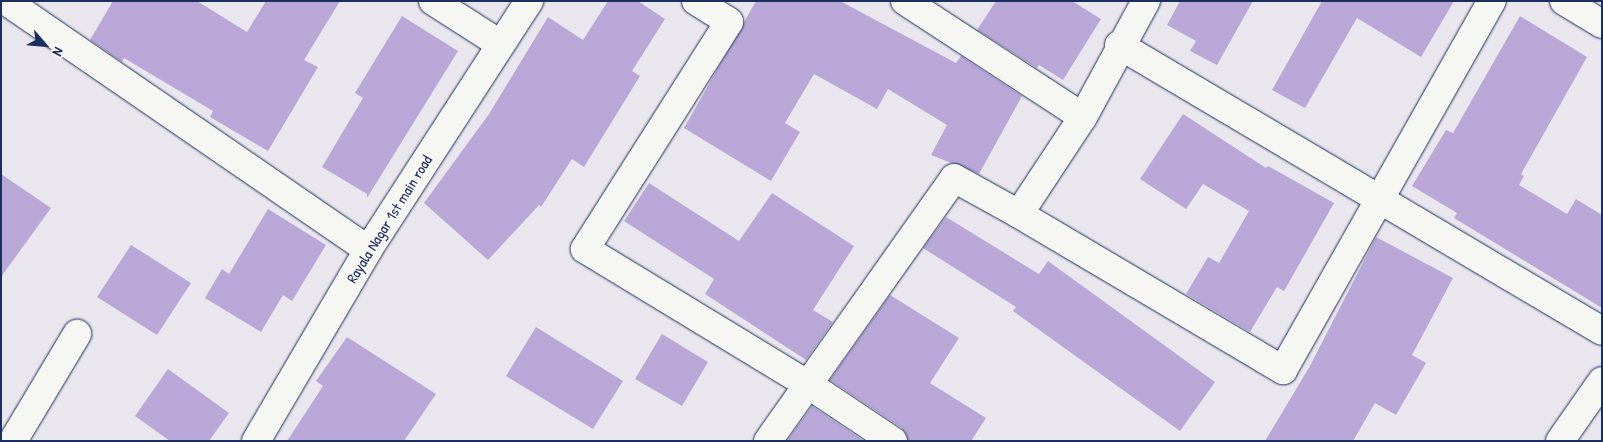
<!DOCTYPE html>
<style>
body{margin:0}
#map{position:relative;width:1603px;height:442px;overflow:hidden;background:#eae6ed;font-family:"Patrick Hand",sans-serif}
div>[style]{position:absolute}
.building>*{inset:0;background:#b9a8d7}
.roads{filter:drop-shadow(0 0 1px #1b2f5e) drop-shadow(0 0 1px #1b2f5e)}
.minor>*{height:28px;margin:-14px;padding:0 14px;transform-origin:14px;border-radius:14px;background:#f6f6f2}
span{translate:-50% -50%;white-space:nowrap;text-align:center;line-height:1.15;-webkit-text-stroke:4.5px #f6f6f2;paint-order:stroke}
.street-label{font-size:15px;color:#1b2f5e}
.frame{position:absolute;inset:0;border:2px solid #1b2f5e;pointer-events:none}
.north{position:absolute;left:20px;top:20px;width:50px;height:50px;-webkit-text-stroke:4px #f6f6f2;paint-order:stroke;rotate:117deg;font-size:14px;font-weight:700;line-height:20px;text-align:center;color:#1b2f5e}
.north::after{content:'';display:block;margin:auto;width:18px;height:22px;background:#1b2f5e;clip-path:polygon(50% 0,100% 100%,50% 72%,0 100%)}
</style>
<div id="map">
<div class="building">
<i style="clip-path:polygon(113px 1px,197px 1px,247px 32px,266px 1px,340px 1px,304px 60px,318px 67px,268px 151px,210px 117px,213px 111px,124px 58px,122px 62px,90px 40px)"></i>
<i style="clip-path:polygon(608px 1px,638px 1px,665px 19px,632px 71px,640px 76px,584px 167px,572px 159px,541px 207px,539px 205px,488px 260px,424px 203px,489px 114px,548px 17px,583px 40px)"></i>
<i style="clip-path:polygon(756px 1px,840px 1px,956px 63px,961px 56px,1022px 96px,979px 174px,931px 155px,947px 125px,888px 89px,877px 109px,814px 74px,785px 123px,800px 132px,771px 181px,684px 128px)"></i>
<i style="clip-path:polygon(996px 1px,1072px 1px,1101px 19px,1063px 80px,1039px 65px,1037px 68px,977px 30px)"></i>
<i style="clip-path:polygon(1180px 1px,1253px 1px,1217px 65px,1190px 51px,1196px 41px,1167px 25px)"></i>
<i style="clip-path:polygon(1322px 1px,1454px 1px,1421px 57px,1357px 18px,1305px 108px,1272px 90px)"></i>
<i style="clip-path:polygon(402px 16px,458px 51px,367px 198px,367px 194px,322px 167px,363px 98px,355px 93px)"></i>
<i style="clip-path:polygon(1520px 16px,1587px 57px,1521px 174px,1524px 176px,1519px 185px,1567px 214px,1576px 199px,1602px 215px,1602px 308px,1454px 218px,1457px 213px,1412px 186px,1446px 130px,1453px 133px)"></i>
<i style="clip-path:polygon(1183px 114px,1266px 168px,1268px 166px,1334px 203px,1284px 291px,1277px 287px,1250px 332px,1186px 294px,1208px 257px,1219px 263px,1249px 211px,1203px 184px,1186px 209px,1140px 179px)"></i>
<i style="clip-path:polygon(1px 174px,51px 208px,1px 277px)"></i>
<i style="clip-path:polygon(649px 183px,739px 241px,772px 193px,854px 246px,813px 310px,833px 322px,806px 360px,705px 294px,714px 279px,624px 221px)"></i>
<i style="clip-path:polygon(268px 209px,326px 245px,292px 301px,283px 295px,261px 332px,205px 298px,222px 269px,229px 274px)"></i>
<i style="clip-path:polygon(946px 217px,1039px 274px,1048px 261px,1215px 382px,1180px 431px,1013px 311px,1016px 307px,923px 248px)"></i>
<i style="clip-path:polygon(1376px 237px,1453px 278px,1412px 355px,1426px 363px,1396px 415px,1375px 403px,1353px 441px,1265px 441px,1310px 366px)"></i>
<i style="clip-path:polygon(131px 245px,191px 283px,157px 335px,97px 297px)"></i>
<i style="clip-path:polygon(890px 295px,959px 338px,930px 383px,986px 418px,971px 441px,908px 441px,902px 428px,830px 380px)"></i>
<i style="clip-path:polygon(536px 327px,623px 381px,593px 429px,506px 376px)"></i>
<i style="clip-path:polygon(662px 334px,708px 362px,682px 406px,635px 379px)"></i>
<i style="clip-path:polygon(347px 337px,436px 394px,404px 441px,287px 441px,323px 386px,316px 381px)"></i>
<i style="clip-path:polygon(168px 369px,229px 413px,209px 441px,170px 441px,135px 416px)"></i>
<i style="clip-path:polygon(812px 406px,864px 441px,787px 441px)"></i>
</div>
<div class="roads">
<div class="minor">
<i style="left:6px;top:1px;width:439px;rotate:34.5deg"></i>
<i style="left:433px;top:1px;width:80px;rotate:32.7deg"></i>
<i style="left:696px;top:1px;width:39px;rotate:32deg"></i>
<i style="left:729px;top:22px;width:269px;rotate:122.4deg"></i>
<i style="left:585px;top:249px;width:262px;rotate:31.3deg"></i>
<i style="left:809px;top:385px;width:101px;rotate:33.7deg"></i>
<i style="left:905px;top:1px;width:212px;rotate:33.1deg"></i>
<i style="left:1564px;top:1px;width:44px;rotate:31.2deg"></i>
<i style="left:1119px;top:45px;width:561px;rotate:30.63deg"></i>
<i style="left:1019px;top:214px;width:307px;rotate:30.6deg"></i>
<i style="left:1283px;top:370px;width:424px;rotate:-60.5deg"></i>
<i style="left:13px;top:441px;width:125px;rotate:-59.1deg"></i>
<i style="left:256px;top:441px;width:221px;rotate:-59.6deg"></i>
<i style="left:368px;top:250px;width:297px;rotate:-57.1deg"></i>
<i style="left:768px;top:441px;width:322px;rotate:-54.7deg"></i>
<i style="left:954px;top:178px;width:74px;rotate:29deg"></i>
<i style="left:1019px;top:214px;width:116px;rotate:-56.6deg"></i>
<i style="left:1083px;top:117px;width:132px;rotate:-61.5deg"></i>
<i style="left:1560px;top:441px;width:73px;rotate:-55deg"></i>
</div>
</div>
<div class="street-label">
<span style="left:389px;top:219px;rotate:-58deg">Rayala Nagar 1st main road</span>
</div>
<div class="frame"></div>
<div class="north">N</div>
</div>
